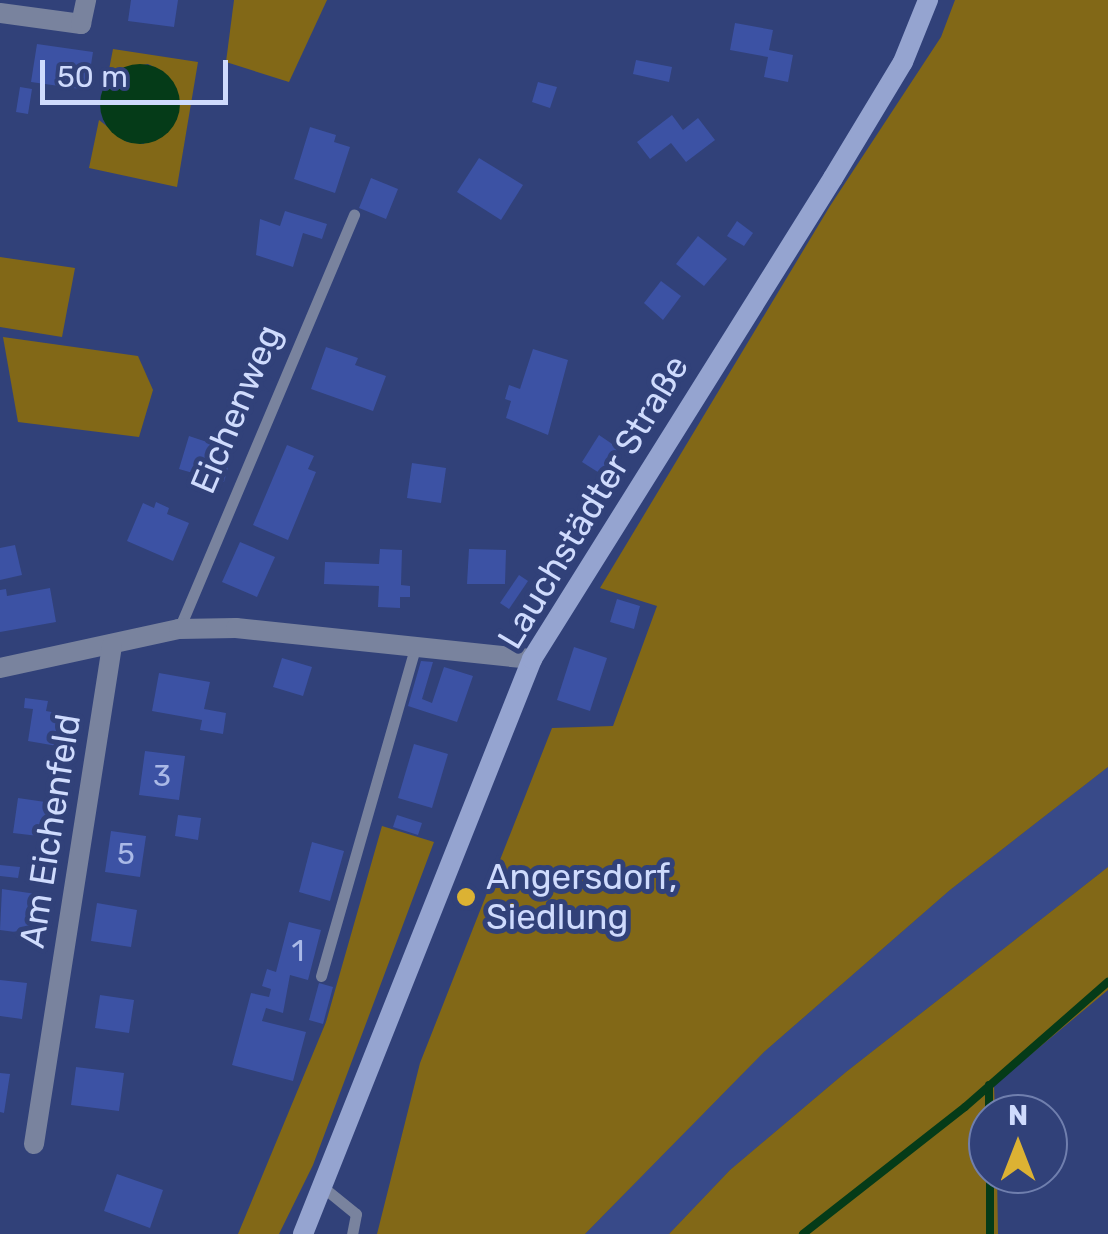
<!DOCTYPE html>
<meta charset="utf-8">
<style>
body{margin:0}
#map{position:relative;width:1108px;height:1234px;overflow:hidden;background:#314179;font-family:Rubik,sans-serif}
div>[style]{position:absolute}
.built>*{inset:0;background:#384a89}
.green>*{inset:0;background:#826817}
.water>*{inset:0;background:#053b18}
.round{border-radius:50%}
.stream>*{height:8px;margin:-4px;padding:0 4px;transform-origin:4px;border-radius:4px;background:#053b18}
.building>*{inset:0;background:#3c52a4}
.lane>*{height:11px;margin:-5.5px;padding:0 5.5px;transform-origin:5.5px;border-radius:5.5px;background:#79839e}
.street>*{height:20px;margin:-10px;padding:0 10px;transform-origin:10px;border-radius:10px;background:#79839e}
.secondary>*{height:20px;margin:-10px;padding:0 10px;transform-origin:10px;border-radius:10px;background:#95a4d0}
.dots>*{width:28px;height:28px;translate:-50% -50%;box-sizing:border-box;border:5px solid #314179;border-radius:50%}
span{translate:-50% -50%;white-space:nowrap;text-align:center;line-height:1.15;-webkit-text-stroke:10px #314179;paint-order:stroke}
.number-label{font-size:30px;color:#aab9e7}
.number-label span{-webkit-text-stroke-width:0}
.street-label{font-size:35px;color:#cfdbfd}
.poi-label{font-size:35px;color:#cfdbfd}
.left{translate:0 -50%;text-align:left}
.north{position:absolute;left:968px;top:1094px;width:100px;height:100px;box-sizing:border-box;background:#314179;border:2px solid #707fae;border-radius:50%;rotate:0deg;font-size:28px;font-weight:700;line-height:40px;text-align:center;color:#cfdbfd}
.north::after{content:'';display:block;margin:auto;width:35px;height:45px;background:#dcb233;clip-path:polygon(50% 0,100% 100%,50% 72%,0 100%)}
.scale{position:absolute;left:40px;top:60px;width:188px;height:45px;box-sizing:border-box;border:5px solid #cfdbfd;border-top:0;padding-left:12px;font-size:30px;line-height:35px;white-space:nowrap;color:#cfdbfd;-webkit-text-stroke:8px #314179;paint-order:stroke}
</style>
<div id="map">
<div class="built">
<i style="clip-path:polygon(1108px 767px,1108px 867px,846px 1072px,730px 1170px,669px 1234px,585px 1234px,764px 1052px,950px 890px)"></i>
</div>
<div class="green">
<i style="clip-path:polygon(234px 0,327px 0,289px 82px,226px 62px)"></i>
<i style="clip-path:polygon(955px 0,1108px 0,1108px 767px,950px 890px,764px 1052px,585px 1234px,377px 1234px,420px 1063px,552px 728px,613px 726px,657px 606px,600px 588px,830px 206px,941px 37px)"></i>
<i style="clip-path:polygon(113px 49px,198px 62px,177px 187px,89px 168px,99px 120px,127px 142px,144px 144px,164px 72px,148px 64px,123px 68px,106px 85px)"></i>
<i style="clip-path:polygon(0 257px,75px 268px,62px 337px,0 327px)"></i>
<i style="clip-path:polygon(3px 337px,138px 356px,153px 390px,139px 437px,18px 422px)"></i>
<i style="clip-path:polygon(382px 826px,434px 842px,313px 1165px,279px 1234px,238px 1234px,326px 1022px)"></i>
<i style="clip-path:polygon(1108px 867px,1108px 990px,994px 1085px,995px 1114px,988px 1114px,988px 1174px,997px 1174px,998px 1234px,669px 1234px,730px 1170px,846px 1072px)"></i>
</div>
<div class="water">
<i class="round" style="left:100px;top:64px;width:80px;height:80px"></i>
</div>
<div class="stream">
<i style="left:989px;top:1085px;width:29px;rotate:90deg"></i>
<i style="left:990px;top:1174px;width:60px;rotate:90deg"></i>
<i style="left:803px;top:1234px;width:206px;rotate:-38.1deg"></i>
<i style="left:965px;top:1107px;width:190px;rotate:-41.2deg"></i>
</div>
<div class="building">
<i style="clip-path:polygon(131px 0,178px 0,174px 27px,128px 21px)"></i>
<i style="clip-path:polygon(735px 23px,773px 30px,769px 50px,793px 55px,788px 82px,764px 77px,768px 57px,730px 50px)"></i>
<i style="clip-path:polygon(37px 44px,93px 52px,87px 90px,31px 82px)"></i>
<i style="clip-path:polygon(636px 60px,672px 67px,669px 82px,633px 74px)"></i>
<i style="clip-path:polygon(538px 82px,557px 87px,550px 108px,532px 102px)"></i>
<i style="clip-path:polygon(20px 87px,32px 89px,28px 114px,16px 112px)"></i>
<i style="clip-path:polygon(672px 115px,683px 130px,698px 118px,715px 140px,686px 162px,671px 143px,650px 159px,637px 142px)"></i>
<i style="clip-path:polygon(310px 127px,336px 135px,334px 142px,350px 147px,335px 193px,294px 179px)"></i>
<i style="clip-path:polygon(479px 158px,523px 185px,501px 220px,457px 192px)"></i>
<i style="clip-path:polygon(371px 178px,398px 189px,386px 219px,359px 208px)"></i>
<i style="clip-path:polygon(285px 211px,327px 224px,322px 239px,303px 233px,293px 267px,256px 255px,260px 219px,280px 226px)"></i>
<i style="clip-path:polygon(737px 221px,753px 233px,744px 246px,727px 236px)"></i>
<i style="clip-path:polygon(698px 236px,727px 259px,704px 286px,676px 264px)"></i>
<i style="clip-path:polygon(661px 281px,681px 296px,663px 320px,644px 303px)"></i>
<i style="clip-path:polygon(326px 347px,358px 358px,355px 365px,386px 376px,373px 411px,311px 389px)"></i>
<i style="clip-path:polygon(533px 349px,568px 360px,548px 435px,506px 418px,511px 401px,505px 399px,509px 385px,520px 389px)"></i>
<i style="clip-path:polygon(599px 435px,618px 448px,601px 474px,582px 462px)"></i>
<i style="clip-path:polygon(189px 436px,210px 443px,212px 436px,226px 440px,224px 446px,233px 449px,224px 482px,179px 469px)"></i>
<i style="clip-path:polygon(287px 445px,314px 456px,308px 469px,316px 472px,288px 540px,253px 525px)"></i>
<i style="clip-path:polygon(412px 463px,446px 468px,441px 503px,407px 498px)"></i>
<i style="clip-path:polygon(156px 502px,169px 508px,167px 514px,189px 523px,173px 561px,127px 541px,143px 503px,154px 508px)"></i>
<i style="clip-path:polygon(240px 542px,275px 557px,257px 597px,222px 582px)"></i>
<i style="clip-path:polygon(15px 545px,22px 575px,0 580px,0 548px)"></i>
<i style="clip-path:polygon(380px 549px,402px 550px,401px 585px,410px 586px,410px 597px,400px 597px,400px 608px,378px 607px,379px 586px,324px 584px,325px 562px,379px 564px)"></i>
<i style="clip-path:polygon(469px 549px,506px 550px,505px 584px,467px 584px)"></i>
<i style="clip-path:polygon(519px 575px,528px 581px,509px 609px,500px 603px)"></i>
<i style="clip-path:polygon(50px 588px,56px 622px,0 632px,0 590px,6px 589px,7px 596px)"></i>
<i style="clip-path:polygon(617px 599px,640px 606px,634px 629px,610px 622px)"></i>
<i style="clip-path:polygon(574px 647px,607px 658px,590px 711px,557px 700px)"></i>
<i style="clip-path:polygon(282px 658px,312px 667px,303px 696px,273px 687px)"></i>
<i style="clip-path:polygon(421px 661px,433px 662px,422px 699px,432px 703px,444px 667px,473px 676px,457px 722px,408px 706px)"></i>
<i style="clip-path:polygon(159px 673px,210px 682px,204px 709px,226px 713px,223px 734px,200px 730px,202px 720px,152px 711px)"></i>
<i style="clip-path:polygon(25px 698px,48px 701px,46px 711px,68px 715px,63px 747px,28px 741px,33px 709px,24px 708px)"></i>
<i style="clip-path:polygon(414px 744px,448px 754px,432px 808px,398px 798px)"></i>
<i style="clip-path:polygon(145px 751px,185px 756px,179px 800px,139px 795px)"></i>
<i style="clip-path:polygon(18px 798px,52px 803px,47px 837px,13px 833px)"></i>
<i style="clip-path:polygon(178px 815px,201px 818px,198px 840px,175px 836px)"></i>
<i style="clip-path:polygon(397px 815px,422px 823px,418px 835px,393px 827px)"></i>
<i style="clip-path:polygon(111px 831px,146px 836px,140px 877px,105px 872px)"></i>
<i style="clip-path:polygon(312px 842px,344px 851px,330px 901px,299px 892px)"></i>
<i style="clip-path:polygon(0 865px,20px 867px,18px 878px,0 876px)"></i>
<i style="clip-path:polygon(2px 889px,36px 894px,30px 934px,0 930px)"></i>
<i style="clip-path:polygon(97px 903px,137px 910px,131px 947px,91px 941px)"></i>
<i style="clip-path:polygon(289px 922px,321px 930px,308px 980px,290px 975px,283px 1013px,266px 1008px,262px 1021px,306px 1032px,293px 1081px,232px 1065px,251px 993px,269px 997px,271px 989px,262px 986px,267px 969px,276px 972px)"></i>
<i style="clip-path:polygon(0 980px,27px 983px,22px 1019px,0 1016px)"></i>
<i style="clip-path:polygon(319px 983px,333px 987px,323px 1024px,309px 1020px)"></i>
<i style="clip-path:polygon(100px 995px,134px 1000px,129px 1033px,95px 1028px)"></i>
<i style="clip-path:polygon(76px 1067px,124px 1073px,119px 1111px,71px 1105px)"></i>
<i style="clip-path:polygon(0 1073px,10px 1074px,4px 1113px,0 1112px)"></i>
<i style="clip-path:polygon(117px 1174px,163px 1190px,150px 1228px,104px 1211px)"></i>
</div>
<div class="lane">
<i style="left:179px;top:629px;width:450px;rotate:-67.1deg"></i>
<i style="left:321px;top:976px;width:344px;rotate:-74deg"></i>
<i style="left:324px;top:1188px;width:41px;rotate:39.1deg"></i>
<i style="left:356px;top:1214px;width:20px;rotate:101deg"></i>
</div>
<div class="street">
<i style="left:0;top:13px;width:82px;rotate:7.7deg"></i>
<i style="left:81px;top:24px;width:25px;rotate:-78deg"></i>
<i style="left:0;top:668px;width:183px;rotate:-12.3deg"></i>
<i style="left:179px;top:629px;width:57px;rotate:-1deg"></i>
<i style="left:236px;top:628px;width:298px;rotate:6deg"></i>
<i style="left:34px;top:1144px;width:504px;rotate:-81.1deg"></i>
</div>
<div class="secondary">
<i style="left:303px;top:1234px;width:619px;rotate:-68.28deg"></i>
<i style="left:532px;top:659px;width:567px;rotate:-57.96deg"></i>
<i style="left:833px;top:178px;width:135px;rotate:-58.9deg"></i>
<i style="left:903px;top:62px;width:67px;rotate:-68deg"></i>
</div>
<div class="dots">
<i style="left:466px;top:897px;background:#dcb233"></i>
</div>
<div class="number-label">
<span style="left:162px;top:776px">3</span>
<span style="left:126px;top:854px">5</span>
<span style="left:298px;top:951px">1</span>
</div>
<div class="street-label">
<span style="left:236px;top:409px;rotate:-67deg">Eichenweg</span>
<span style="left:593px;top:502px;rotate:-59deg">Lauchstädter Straße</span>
<span style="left:50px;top:831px;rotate:-81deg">Am Eichenfeld</span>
</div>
<div class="poi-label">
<span class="left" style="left:486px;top:897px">Angersdorf,<br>Siedlung</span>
</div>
<div class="north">N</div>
<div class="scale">50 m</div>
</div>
